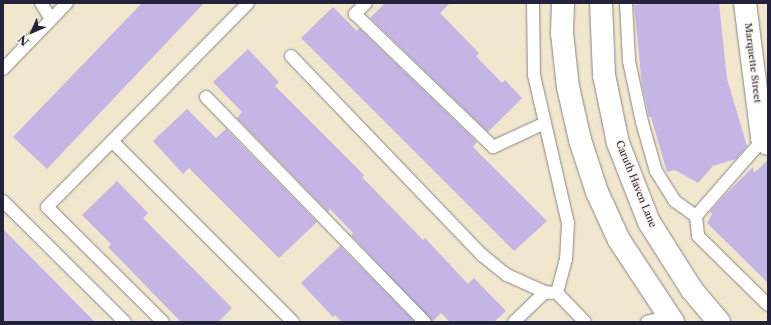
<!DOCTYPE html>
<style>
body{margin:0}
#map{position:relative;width:771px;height:325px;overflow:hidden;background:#f1e7cf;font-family:"Libre Caslon Text",serif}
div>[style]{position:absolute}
.building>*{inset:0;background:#c4b5e4}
.roads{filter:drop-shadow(0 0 1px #8a8485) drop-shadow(0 0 1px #8a8485)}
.lane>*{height:12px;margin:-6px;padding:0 6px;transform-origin:6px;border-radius:6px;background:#fff}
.street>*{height:22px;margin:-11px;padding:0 11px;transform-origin:11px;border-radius:11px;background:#fff}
.secondary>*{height:22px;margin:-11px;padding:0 11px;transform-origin:11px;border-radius:11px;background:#fff}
span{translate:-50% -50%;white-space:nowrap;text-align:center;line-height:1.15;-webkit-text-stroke:3px #f7f3e8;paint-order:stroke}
.street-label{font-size:10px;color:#22223b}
.frame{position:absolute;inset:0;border:4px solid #22223b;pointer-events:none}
.north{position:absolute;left:12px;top:12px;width:40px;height:40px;-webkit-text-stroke:3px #f7f3e8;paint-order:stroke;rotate:225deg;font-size:11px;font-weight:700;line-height:16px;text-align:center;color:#22223b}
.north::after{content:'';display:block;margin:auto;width:14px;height:18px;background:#22223b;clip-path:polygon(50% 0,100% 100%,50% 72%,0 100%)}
</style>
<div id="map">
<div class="building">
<i style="clip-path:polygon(142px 3px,204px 3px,47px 169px,13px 137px)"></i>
<i style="clip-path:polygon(385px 3px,450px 3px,440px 13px,479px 53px,476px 56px,502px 83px,505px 80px,522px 98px,488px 132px,370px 18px)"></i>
<i style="clip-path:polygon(649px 3px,719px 3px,727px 79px,747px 146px,736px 159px,713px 166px,698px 183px,675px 170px,667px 172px,651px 117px,649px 117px,642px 85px,634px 5px)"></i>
<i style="clip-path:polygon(333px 7px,357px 31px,359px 28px,477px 142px,473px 147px,547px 221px,514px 251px,301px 38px)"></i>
<i style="clip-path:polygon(248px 49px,279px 82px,275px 86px,364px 175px,362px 177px,423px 240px,425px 238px,468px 284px,474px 278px,506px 311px,494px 322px,450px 322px,441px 313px,432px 322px,351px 235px,353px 233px,330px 209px,328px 212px,237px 118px,242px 112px,213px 82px)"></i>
<i style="clip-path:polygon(187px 109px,216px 138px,226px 129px,317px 222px,279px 258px,189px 168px,183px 174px,153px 141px)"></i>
<i style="clip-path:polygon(768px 160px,768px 283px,707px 223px,712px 214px,710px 212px,721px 199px,753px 167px,754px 173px)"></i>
<i style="clip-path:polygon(117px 181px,148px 213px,143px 218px,232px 308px,218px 322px,181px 322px,108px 247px,111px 244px,82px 215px)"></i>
<i style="clip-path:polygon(3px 229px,95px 322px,3px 322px)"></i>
<i style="clip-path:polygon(340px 246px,415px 322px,342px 322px,335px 315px,333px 317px,301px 283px)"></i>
</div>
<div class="roads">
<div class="lane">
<i style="left:41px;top:3px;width:19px;rotate:58deg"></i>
<i style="left:366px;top:3px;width:16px;rotate:135deg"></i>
<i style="left:355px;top:14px;width:192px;rotate:43.9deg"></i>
<i style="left:493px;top:147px;width:57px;rotate:-24.8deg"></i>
<i style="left:533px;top:3px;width:72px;rotate:89.2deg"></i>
<i style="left:534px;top:75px;width:152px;rotate:77.1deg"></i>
<i style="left:568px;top:223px;width:36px;rotate:93deg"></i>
<i style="left:566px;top:259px;width:35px;rotate:105deg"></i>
<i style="left:557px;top:293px;width:40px;rotate:46deg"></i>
<i style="left:626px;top:3px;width:58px;rotate:87deg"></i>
<i style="left:629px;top:61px;width:62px;rotate:78deg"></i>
<i style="left:642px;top:122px;width:51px;rotate:74.1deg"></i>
<i style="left:656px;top:171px;width:36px;rotate:58deg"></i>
<i style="left:675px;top:201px;width:26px;rotate:36deg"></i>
<i style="left:291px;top:56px;width:276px;rotate:46.2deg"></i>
<i style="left:482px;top:255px;width:32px;rotate:39deg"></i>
<i style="left:507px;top:275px;width:42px;rotate:24.1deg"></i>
<i style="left:3px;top:69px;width:92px;rotate:-45.9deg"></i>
<i style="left:206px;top:97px;width:314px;rotate:45.8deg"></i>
<i style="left:766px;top:136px;width:106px;rotate:131.2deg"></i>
<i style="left:696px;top:216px;width:20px;rotate:84deg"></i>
<i style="left:698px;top:236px;width:98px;rotate:44.6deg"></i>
<i style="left:112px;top:141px;width:256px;rotate:45deg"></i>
<i style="left:3px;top:201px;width:172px;rotate:44.8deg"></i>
<i style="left:163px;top:322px;width:163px;rotate:-135.2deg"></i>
<i style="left:47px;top:207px;width:286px;rotate:-45.4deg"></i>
<i style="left:514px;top:322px;width:43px;rotate:-44.1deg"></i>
<i style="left:545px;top:292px;width:7px;rotate:8deg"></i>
<i style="left:647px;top:322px;width:22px;rotate:-16deg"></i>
<i style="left:668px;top:316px;width:5px;rotate:90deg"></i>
</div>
<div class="street">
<i style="left:745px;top:3px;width:136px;rotate:82.8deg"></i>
<i style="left:762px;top:138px;width:8px;rotate:45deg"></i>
</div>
<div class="secondary">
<i style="left:563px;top:3px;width:30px;rotate:92deg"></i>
<i style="left:562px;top:33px;width:54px;rotate:83.7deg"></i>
<i style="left:568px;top:87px;width:54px;rotate:77.2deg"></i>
<i style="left:580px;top:140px;width:55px;rotate:71.9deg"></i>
<i style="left:597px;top:192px;width:53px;rotate:65.4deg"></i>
<i style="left:619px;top:240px;width:98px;rotate:56.6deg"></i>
<i style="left:601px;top:3px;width:72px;rotate:87.6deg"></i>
<i style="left:604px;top:75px;width:69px;rotate:78.4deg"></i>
<i style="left:618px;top:143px;width:85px;rotate:68.6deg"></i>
<i style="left:649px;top:222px;width:80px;rotate:57.7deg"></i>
<i style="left:692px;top:290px;width:42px;rotate:49.8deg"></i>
</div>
</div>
<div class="street-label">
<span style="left:753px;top:63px;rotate:83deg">Marquette Street</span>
<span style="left:636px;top:184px;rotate:68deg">Caruth Haven Lane</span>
</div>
<div class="frame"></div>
<div class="north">N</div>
</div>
